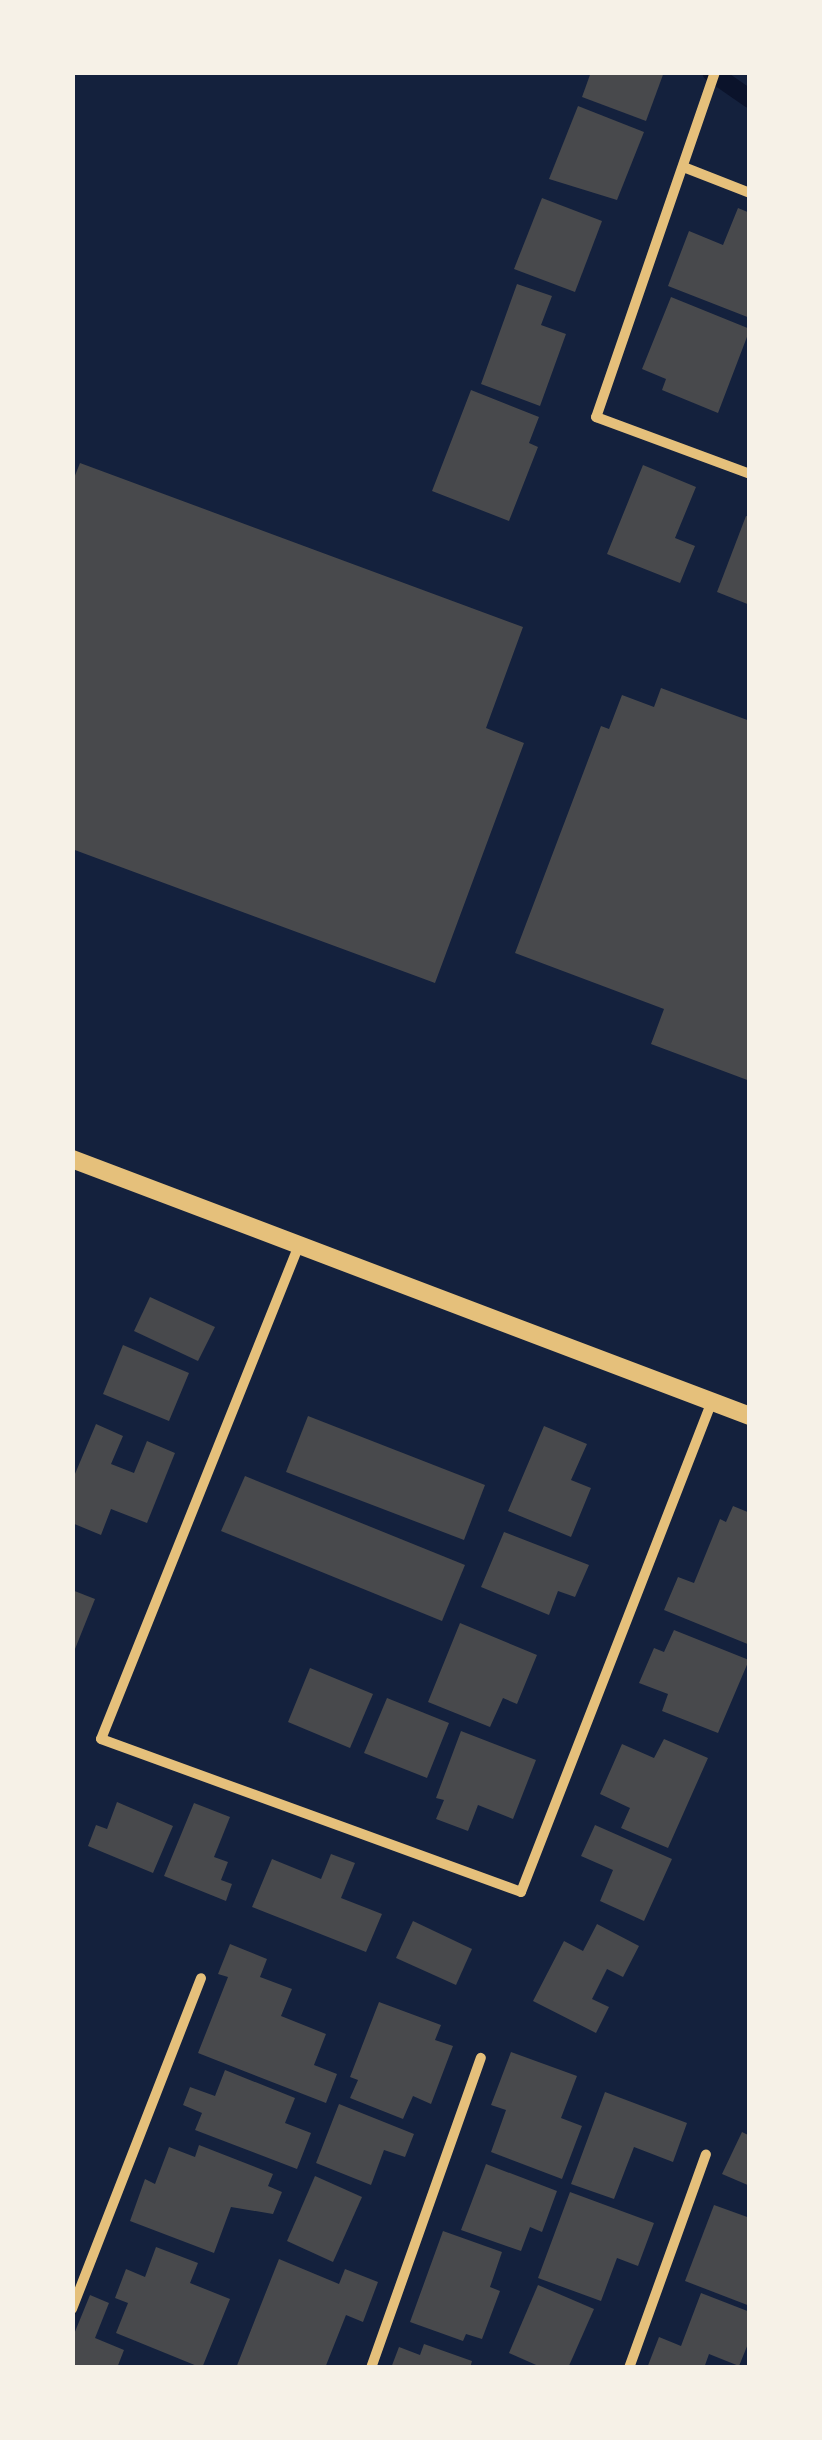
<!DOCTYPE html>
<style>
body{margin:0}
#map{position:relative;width:822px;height:2440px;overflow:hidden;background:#14213d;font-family:Mulish,sans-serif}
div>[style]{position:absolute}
.stream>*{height:18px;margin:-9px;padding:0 9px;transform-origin:9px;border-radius:9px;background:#0b132b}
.building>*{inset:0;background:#48494c}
.minor>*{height:10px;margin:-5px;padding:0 5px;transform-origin:5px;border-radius:5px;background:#e5c07b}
.tertiary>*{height:18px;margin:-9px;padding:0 9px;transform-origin:9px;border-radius:9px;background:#e5c07b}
span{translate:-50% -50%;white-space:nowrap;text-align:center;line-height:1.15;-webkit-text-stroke:8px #f6f1e7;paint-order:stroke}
.frame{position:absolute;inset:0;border:75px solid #f6f1e7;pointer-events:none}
</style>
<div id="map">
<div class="stream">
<i style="left:711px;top:72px;width:47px;rotate:34.7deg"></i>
</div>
<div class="building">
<i style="clip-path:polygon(591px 72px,664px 72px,646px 121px,582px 97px)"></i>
<i style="clip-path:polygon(578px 106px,644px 132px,617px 200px,549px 179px)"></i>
<i style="clip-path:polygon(542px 198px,602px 221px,575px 292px,514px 269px)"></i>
<i style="clip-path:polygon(738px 208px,750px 213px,750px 318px,668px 286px,689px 231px,723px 245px)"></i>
<i style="clip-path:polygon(517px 284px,552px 296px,541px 325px,566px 334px,540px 406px,481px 384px)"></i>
<i style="clip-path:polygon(671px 297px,750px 329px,718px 413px,662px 390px,666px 379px,642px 369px)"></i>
<i style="clip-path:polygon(471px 390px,539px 417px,529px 443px,538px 447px,509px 521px,432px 491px)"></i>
<i style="clip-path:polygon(80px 463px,523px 627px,486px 728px,524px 743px,435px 983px,72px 849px,72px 483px)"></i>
<i style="clip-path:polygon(643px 465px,696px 487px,675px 538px,695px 546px,680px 583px,607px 554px)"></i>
<i style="clip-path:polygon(746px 516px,750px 517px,750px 605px,717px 592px)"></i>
<i style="clip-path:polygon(661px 688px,750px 721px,750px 1081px,651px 1044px,664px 1009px,515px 953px,601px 726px,609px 729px,622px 695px,654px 707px)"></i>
<i style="clip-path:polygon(150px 1297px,215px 1327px,198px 1361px,134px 1331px)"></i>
<i style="clip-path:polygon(123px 1345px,189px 1373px,169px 1421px,103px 1394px)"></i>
<i style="clip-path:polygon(308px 1416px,485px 1485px,464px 1540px,286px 1472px)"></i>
<i style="clip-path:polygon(96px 1424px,123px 1436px,111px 1464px,134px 1473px,147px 1441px,175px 1453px,147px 1523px,111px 1509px,101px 1535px,72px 1523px,72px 1481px)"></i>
<i style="clip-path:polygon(544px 1426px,587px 1444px,571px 1480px,591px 1488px,571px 1537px,508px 1511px)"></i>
<i style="clip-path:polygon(245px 1476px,465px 1565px,442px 1621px,221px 1531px)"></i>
<i style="clip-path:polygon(733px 1506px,750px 1513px,750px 1645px,664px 1610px,678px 1577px,694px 1583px,720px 1519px,726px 1522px)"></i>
<i style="clip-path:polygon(504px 1532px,589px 1565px,575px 1597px,558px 1591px,549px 1615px,481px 1587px)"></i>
<i style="clip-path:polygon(72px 1590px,95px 1599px,73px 1654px,72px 1654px)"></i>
<i style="clip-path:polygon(460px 1623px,537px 1655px,517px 1704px,503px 1698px,490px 1727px,428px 1702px)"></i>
<i style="clip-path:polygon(674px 1630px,749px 1660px,718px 1733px,662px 1711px,668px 1694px,639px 1683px,654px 1648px,664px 1652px)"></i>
<i style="clip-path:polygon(310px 1668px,373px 1694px,350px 1748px,288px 1722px)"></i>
<i style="clip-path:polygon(387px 1698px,449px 1723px,427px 1778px,364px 1753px)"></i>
<i style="clip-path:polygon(461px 1731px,536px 1760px,513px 1819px,478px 1805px,468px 1831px,436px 1819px,444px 1800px,436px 1798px)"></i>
<i style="clip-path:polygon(664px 1739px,708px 1758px,668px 1848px,621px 1828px,630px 1808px,600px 1794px,622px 1744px,654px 1758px)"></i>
<i style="clip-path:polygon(117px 1802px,173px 1826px,153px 1873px,88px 1846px,96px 1825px,107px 1829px)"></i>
<i style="clip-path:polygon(194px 1803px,230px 1817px,214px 1857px,228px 1862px,221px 1880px,232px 1884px,226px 1901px,164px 1876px)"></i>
<i style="clip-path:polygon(595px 1825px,672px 1859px,644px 1921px,600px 1901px,613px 1870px,581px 1856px)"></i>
<i style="clip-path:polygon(331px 1854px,355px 1863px,341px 1898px,382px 1914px,366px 1952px,252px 1907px,272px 1859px,321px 1879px)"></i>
<i style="clip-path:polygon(413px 1921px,472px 1949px,456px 1985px,396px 1958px)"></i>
<i style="clip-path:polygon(597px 1924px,639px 1946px,623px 1977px,607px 1969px,592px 1999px,609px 2007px,596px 2033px,533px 2001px,564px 1941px,583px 1951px)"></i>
<i style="clip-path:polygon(230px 1944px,267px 1959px,260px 1977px,292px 1989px,281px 2016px,326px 2034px,314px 2065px,337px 2074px,326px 2103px,198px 2053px,228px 1977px,218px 1974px)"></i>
<i style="clip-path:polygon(379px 2002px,441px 2025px,435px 2040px,453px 2046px,431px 2104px,413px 2096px,403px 2119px,350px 2098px,358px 2080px,350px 2077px)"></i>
<i style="clip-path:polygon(511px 2052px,577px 2076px,561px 2118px,582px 2126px,562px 2179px,491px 2152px,506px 2110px,491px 2105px)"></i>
<i style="clip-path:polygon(225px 2070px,295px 2098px,285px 2123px,311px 2133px,297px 2169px,195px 2130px,202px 2113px,183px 2105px,190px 2087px,215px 2096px)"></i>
<i style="clip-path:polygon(605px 2092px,687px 2123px,673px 2162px,634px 2147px,614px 2199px,571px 2184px)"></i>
<i style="clip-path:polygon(339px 2104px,414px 2134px,405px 2157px,384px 2150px,371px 2185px,316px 2163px)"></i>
<i style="clip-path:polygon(742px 2132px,750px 2136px,750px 2186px,722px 2174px)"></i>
<i style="clip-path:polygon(199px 2145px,273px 2174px,268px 2186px,282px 2192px,273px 2214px,231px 2207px,214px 2253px,130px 2221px,145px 2179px,155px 2184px,169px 2147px,195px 2157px)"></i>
<i style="clip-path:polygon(486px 2164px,557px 2191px,542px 2232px,530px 2227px,521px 2251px,461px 2230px)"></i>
<i style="clip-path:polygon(315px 2176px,362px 2197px,333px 2262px,287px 2241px)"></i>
<i style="clip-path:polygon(570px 2192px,654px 2223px,638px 2266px,617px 2258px,601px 2301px,538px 2278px)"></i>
<i style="clip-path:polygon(714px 2205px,750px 2218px,750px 2306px,685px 2281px)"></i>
<i style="clip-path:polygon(443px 2231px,502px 2252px,490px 2287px,500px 2291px,482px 2339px,466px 2334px,463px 2341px,410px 2322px)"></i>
<i style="clip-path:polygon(156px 2247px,198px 2263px,190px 2283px,230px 2299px,202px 2368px,116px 2333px,128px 2303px,115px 2298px,126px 2269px,145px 2277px)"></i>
<i style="clip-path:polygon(279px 2259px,339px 2284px,345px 2269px,378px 2282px,363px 2322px,346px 2315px,325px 2368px,236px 2368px)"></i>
<i style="clip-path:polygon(538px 2285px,594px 2309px,568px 2368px,543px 2368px,509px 2353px)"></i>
<i style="clip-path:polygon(701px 2293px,750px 2312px,750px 2339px,739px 2366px,709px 2354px,704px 2368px,647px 2368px,659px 2337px,681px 2346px)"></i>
<i style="clip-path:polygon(90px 2295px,109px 2303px,95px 2338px,124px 2350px,117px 2368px,72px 2365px,72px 2339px)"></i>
<i style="clip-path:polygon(424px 2344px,472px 2361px,470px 2368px,391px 2368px,399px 2347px,420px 2355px)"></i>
</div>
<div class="minor">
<i style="left:715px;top:72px;width:365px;rotate:109deg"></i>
<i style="left:596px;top:417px;width:164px;rotate:20.3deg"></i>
<i style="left:686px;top:168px;width:69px;rotate:21.3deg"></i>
<i style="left:299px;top:1245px;width:532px;rotate:111.84deg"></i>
<i style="left:101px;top:1739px;width:447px;rotate:20deg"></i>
<i style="left:521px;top:1892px;width:527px;rotate:-68.74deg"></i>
<i style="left:72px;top:2309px;width:355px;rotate:-68.7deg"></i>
<i style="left:371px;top:2368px;width:329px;rotate:-70.5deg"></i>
<i style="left:629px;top:2368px;width:227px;rotate:-70.2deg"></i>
</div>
<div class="tertiary">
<i style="left:72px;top:1159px;width:725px;rotate:20.76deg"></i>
</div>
<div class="frame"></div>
</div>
